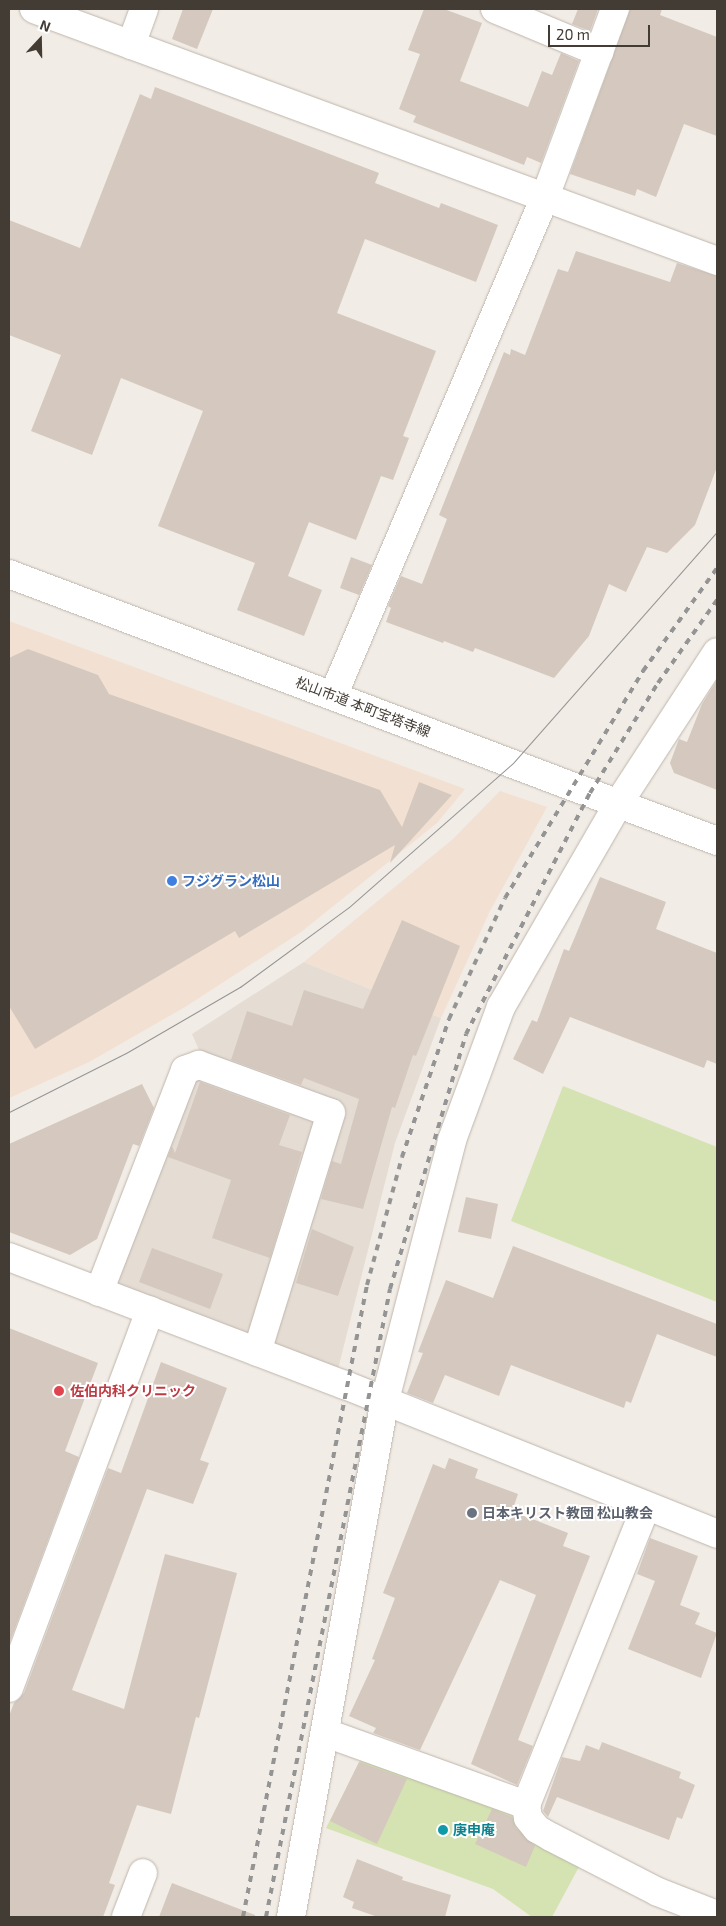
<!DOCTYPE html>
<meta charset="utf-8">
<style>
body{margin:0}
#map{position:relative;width:726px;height:1926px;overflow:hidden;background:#f1ece5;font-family:"Exo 2","Noto Sans JP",sans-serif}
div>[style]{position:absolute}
.residential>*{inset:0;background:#e5ddd4}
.commercial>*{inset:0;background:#f2e0d2}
.green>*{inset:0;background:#d4e3b1}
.building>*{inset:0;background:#d5c9bf}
.roads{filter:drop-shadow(0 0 1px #bfb5ac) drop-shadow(0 0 1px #bfb5ac)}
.minor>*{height:28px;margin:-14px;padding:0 14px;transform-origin:14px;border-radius:14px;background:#fff}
.tram>*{height:1px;margin:-0.5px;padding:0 0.5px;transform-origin:0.5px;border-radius:0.5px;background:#949494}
.rail>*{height:4px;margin-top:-2px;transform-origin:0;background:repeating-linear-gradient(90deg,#949494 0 6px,transparent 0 12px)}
.dots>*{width:14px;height:14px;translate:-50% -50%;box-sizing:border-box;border:2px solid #fff;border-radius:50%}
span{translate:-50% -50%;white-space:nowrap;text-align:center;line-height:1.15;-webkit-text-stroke:4px #fff;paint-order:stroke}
.street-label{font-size:14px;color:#433c35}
.shop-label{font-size:14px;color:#366cbe;font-weight:700}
.left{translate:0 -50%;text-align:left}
.health-label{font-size:14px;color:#be3a42;font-weight:700}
.worship-label{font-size:14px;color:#5b616d;font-weight:700}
.culture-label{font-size:14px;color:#0d838f;font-weight:700}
.frame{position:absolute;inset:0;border:10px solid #433c35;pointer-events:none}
.north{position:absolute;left:15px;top:15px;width:50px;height:50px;-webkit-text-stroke:4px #fff;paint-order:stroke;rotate:21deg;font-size:14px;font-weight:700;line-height:20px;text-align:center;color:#433c35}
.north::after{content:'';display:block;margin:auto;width:18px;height:22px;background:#433c35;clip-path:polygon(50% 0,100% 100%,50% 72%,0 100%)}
.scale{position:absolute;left:548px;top:25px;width:102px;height:22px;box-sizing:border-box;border:2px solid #433c35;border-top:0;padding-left:6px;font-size:15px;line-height:18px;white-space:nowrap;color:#433c35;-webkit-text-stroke:4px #fff;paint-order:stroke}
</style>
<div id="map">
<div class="residential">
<i style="clip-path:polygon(304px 962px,441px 1018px,395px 1143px,335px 1381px,266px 1352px,344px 1107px,202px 1057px,192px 1034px)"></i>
<i style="clip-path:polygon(196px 1075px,322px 1120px,252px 1346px,113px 1292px)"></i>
</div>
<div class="commercial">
<i style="clip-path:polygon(9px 621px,465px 789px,437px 823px,301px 932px,185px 1007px,89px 1062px,9px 1098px)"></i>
<i style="clip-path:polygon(500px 791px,547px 807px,490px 911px,441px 1018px,304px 962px,453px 839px)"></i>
</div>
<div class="green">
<i style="clip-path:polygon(563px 1086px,717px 1147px,717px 1302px,511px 1221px)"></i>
<i style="clip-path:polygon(361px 1759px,511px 1814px,524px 1834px,580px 1865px,552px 1917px,532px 1917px,493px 1889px,326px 1828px)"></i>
</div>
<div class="building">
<i style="clip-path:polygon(183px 9px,213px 9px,197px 49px,172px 39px)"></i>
<i style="clip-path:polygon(424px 9px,444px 9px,482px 23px,460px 81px,528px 107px,542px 71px,552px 75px,561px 53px,579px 61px,541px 163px,527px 157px,524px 165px,413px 122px,416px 116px,399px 109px,420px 54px,408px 50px)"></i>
<i style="clip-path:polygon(578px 9px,598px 9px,590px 31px,572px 24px)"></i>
<i style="clip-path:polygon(630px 9px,662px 9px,660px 15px,717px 37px,717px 136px,684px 124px,656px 197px,637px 189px,635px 196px,570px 174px)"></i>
<i style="clip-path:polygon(155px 87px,379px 173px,375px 183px,439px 208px,441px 203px,498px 225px,476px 282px,365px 239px,337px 313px,436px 351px,403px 436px,409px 438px,393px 480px,381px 476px,356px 540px,309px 522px,288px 576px,322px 590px,304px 636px,237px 610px,255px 563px,158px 526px,203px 411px,121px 378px,92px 455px,31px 431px,61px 355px,9px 335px,9px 220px,80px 248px,140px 94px,151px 99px)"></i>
<i style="clip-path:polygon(576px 251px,670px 282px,677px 263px,717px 276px,717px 467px,695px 525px,667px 553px,647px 547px,626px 592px,609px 584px,589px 636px,554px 678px,475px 648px,473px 652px,444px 641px,443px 643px,386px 622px,391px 608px,388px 606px,401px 576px,422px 584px,447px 519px,439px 515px,504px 352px,510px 355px,511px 349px,525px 355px,558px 269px,568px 272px)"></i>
<i style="clip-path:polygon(351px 557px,372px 565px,359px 595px,340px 588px)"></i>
<i style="clip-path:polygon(28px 649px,98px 675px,109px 694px,380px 790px,402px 827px,419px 782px,452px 795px,390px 863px,395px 845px,239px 938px,235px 931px,35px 1049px,9px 1006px,9px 658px)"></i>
<i style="clip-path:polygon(717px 680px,717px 790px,674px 773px,670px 763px,679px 739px,687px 742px,702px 704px)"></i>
<i style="clip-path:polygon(600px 877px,666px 902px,656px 929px,717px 953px,717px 1064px,707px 1060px,704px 1068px,570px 1017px,543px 1074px,513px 1059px,532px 1020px,537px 1022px,564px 949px,569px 951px)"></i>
<i style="clip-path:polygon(402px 920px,460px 946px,416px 1056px,413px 1055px,395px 1108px,392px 1107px,363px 1209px,321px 1199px,332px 1161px,341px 1164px,359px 1099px,304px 1078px,301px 1085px,231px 1060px,247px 1011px,292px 1026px,304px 990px,363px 1009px)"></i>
<i style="clip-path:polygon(200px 1082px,290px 1115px,279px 1145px,302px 1152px,270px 1258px,212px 1238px,231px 1180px,168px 1157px,172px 1146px,175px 1153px)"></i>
<i style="clip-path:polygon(142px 1084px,154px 1108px,139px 1146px,133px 1144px,97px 1239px,70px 1255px,9px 1232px,9px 1144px)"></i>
<i style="clip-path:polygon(466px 1197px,498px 1204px,491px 1239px,458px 1232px)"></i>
<i style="clip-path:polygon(312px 1229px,354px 1247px,338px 1296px,296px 1283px)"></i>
<i style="clip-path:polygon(513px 1246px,717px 1324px,717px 1357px,657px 1334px,631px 1403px,626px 1401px,624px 1408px,511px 1365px,499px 1396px,445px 1375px,433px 1403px,407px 1393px,423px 1353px,418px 1352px,446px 1280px,493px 1298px)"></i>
<i style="clip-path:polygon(152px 1248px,223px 1274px,210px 1309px,139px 1282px)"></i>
<i style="clip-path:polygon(9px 1328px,98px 1363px,65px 1451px,79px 1457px,9px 1644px)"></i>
<i style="clip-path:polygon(161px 1362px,227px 1388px,200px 1460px,209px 1463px,193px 1504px,147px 1489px,72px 1690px,124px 1709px,165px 1554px,237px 1573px,199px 1718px,196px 1717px,171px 1814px,137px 1805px,109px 1883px,115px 1885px,103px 1917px,9px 1917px,9px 1716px,14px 1703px,24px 1693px,108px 1468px,121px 1473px)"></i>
<i style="clip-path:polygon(449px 1458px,478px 1469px,475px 1478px,518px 1494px,512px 1511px,568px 1533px,563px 1546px,590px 1556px,518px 1740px,533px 1746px,517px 1785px,471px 1764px,536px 1595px,500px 1580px,420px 1750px,373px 1733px,376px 1728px,349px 1716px,375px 1660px,372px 1659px,395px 1598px,383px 1593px,433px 1464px,445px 1469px)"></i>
<i style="clip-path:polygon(650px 1538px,698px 1556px,680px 1605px,700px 1613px,695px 1624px,717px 1633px,701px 1678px,628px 1649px,655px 1581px,637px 1574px)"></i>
<i style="clip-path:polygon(602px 1742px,681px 1772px,679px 1778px,695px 1785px,682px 1819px,677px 1817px,669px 1840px,557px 1797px,548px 1817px,543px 1811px,562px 1757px,580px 1761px,586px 1745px,599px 1750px)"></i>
<i style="clip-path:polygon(359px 1762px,407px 1779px,377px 1844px,330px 1821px)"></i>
<i style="clip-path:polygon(492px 1809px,512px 1817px,516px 1828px,535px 1846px,526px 1867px,475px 1844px)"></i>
<i style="clip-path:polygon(357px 1859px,403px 1877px,402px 1880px,451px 1895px,445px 1917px,378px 1917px,352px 1908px,354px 1902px,343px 1897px)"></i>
<i style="clip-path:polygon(172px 1883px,255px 1915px,255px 1917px,159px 1917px)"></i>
</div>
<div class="roads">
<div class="minor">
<i style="left:34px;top:9px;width:728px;rotate:20.25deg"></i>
<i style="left:495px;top:9px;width:113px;rotate:22.5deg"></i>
<i style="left:131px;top:45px;width:38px;rotate:-70deg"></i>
<i style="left:9px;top:574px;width:757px;rotate:20.66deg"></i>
<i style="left:333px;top:696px;width:542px;rotate:-66.98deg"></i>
<i style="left:545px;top:197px;width:201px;rotate:-69.6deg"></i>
<i style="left:9px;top:1257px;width:360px;rotate:20.9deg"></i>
<i style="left:345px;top:1385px;width:401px;rotate:21.8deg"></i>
<i style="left:99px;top:1292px;width:238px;rotate:-68.8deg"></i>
<i style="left:185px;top:1070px;width:15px;rotate:-20deg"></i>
<i style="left:199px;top:1065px;width:140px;rotate:20deg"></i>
<i style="left:331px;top:1113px;width:250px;rotate:107.2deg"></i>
<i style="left:9px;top:1688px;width:403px;rotate:-69.5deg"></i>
<i style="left:326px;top:1733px;width:213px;rotate:19.8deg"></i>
<i style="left:526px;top:1805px;width:322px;rotate:-68.1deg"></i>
<i style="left:526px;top:1805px;width:13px;rotate:81deg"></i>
<i style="left:528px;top:1818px;width:14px;rotate:51deg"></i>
<i style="left:537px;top:1829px;width:16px;rotate:30deg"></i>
<i style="left:551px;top:1837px;width:120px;rotate:27.2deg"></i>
<i style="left:658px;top:1892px;width:63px;rotate:21.3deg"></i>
<i style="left:126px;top:1917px;width:47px;rotate:-68.9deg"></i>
<i style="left:291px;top:1917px;width:525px;rotate:-79.7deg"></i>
<i style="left:385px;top:1400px;width:268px;rotate:-75.5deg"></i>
<i style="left:452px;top:1140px;width:142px;rotate:-69.8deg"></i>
<i style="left:501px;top:1007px;width:234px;rotate:-60deg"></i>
<i style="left:618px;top:804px;width:181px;rotate:-56.9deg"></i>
</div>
</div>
<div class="tram">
<i style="left:9px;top:1112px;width:131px;rotate:-26.8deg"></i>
<i style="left:126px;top:1053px;width:132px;rotate:-30.1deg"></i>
<i style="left:240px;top:987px;width:135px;rotate:-36.3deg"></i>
<i style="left:349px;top:907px;width:218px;rotate:-41.3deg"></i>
<i style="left:513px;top:763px;width:308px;rotate:-48.6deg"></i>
</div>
<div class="rail">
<i style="left:243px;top:1917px;width:644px;rotate:-78.9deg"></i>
<i style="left:367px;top:1285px;width:133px;rotate:-74.7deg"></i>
<i style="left:402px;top:1157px;width:146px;rotate:-71.2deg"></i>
<i style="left:449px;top:1019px;width:133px;rotate:-65.2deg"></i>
<i style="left:505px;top:898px;width:266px;rotate:-58.7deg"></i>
<i style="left:643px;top:671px;width:127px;rotate:-54.3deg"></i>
<i style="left:266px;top:1917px;width:640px;rotate:-78.83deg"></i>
<i style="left:390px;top:1289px;width:266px;rotate:-73.4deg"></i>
<i style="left:466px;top:1034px;width:271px;rotate:-62.8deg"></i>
<i style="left:590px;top:793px;width:129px;rotate:-58.3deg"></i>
<i style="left:658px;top:683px;width:102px;rotate:-54.6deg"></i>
</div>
<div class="dots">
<i style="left:172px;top:881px;background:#3f7fe0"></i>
<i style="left:59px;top:1391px;background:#e0444e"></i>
<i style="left:472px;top:1513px;background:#6b7280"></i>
<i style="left:443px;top:1830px;background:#0f9aa8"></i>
</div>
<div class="street-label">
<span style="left:363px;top:707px;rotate:21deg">松山市道 本町宝塔寺線</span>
</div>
<div class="shop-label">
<span class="left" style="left:182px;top:881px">フジグラン松山</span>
</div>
<div class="health-label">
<span class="left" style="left:70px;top:1391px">佐伯内科クリニック</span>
</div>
<div class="worship-label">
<span class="left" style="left:482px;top:1513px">日本キリスト教団 松山教会</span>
</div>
<div class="culture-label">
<span class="left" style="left:453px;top:1830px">庚申庵</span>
</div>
<div class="frame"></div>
<div class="north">N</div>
<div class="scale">20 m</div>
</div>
